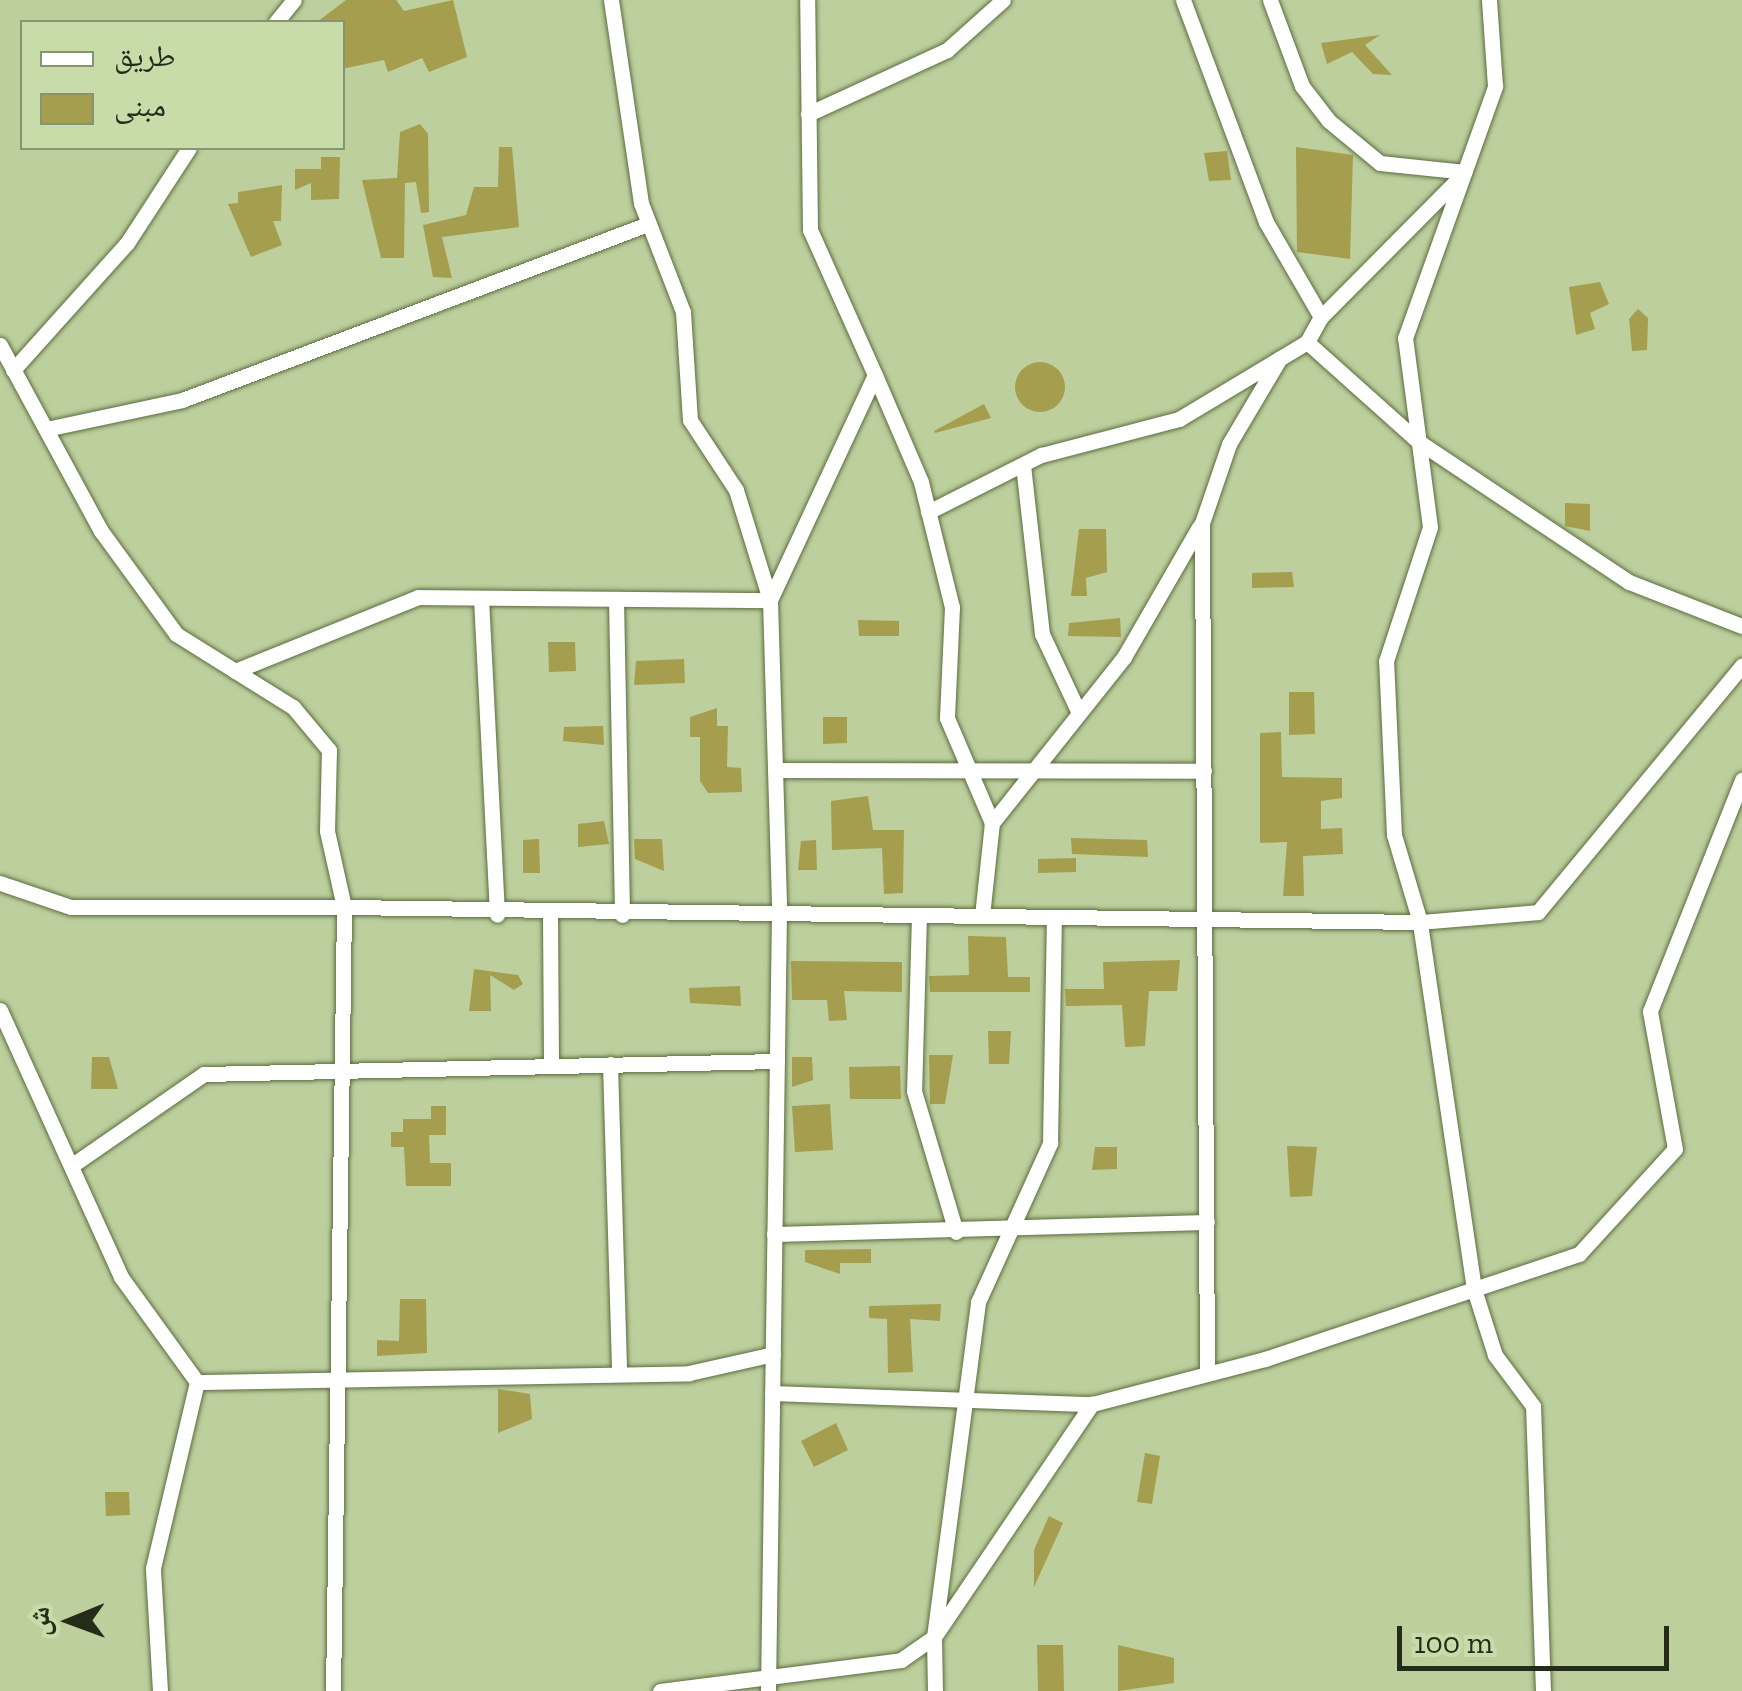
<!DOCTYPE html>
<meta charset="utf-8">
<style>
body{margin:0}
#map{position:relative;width:1742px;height:1691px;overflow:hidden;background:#bccf9d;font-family:"Zilla Slab","Noto Naskh Arabic",serif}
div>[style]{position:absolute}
.building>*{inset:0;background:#a49e4e}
.round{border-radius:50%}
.roads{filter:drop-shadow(0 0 2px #5c6d3f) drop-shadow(0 0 2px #5c6d3f)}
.minor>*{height:15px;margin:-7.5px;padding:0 7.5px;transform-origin:7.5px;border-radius:7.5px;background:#fff}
span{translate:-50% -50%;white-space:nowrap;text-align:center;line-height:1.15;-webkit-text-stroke:10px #c8dcaa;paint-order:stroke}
.legend{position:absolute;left:20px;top:20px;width:325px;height:130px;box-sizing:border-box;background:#c8dcaa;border:2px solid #869570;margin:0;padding:12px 18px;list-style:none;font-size:30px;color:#242b18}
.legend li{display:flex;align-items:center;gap:20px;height:50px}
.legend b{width:50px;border:2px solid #869570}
.north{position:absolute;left:20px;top:1571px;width:100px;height:100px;-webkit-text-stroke:8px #c8dcaa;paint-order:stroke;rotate:269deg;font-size:28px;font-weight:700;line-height:40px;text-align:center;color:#242b18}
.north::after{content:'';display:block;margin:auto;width:35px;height:45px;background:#242b18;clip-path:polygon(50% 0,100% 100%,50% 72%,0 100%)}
.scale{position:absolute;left:1397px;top:1626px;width:272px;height:45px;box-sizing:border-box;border:5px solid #242b18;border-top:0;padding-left:12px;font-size:30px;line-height:35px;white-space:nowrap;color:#242b18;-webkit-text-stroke:8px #c8dcaa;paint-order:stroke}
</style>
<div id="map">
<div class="building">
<i style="clip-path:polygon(346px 0,396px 0,404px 11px,453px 0,467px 57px,429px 72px,422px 58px,388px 72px,384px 60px,342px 69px,342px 22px,317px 22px)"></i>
<i style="clip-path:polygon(1380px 35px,1365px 45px,1392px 75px,1373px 74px,1352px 52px,1327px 64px,1321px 43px)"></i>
<i style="clip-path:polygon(420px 124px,428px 134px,429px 212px,421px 213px,416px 182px,405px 183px,404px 258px,381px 258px,362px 180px,397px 178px,400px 132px)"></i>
<i style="clip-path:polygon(499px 147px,512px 147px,519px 227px,442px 237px,452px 278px,433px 277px,423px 225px,466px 215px,474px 187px,498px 187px)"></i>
<i style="clip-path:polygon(1296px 147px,1353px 155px,1350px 259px,1297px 252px)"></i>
<i style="clip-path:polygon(1227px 151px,1231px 180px,1209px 181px,1204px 153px)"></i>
<i style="clip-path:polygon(321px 157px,340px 157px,339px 199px,311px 200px,311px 183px,295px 190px,295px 169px,321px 169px)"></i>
<i style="clip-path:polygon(282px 185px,281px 221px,273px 221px,282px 245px,251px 257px,228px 204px,238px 203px,238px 192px)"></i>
<i style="clip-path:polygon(1600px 282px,1609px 304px,1590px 313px,1595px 329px,1576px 335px,1569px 287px)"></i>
<i style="clip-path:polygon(1638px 309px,1648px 318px,1647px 350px,1632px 351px,1629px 319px)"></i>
<i class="round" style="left:1015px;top:362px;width:50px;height:50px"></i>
<i style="clip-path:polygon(984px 404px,991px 418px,935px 433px,934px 431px)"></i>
<i style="clip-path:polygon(1565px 503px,1590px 504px,1590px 531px,1565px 526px)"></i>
<i style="clip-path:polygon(1079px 529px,1106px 529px,1107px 572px,1086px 578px,1087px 596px,1071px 596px)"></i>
<i style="clip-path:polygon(1292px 572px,1294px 587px,1252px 588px,1252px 573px)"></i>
<i style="clip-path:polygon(1120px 618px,1121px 637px,1068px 636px,1069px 623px)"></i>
<i style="clip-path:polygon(858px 620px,899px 621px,899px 636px,859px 636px)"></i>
<i style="clip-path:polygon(548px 642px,575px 642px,576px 671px,549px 672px)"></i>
<i style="clip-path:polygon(684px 659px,685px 683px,634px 685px,636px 661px)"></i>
<i style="clip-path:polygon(1289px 692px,1314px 692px,1315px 734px,1289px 735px)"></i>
<i style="clip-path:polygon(717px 708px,717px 726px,728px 726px,727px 767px,741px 768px,742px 792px,708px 793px,700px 781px,700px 737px,690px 737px,690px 717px)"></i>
<i style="clip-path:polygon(823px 717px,847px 717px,847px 743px,823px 744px)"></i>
<i style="clip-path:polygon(603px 726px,604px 745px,563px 741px,564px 727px)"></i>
<i style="clip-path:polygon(1281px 732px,1282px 777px,1342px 778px,1342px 798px,1321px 801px,1321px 829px,1342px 828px,1343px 854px,1303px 856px,1304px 896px,1283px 896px,1287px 842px,1260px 843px,1260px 733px)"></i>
<i style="clip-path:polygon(868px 796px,873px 830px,904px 830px,903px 893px,884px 894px,882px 848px,832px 850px,831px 801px)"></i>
<i style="clip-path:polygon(604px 821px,609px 844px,578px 847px,578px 824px)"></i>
<i style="clip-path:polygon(1071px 838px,1147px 840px,1148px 857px,1072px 854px)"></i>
<i style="clip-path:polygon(539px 839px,540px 873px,523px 873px,523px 840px)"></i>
<i style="clip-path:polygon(634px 839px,662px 839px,664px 871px,635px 859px)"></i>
<i style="clip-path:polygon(816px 840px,817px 870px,798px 870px,801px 841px)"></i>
<i style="clip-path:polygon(1076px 858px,1076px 872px,1038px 873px,1038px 859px)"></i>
<i style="clip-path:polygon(968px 936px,1006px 937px,1008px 977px,1030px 977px,1030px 992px,930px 992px,929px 976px,969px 975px)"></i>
<i style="clip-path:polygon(1180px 960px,1177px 991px,1149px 991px,1145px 1046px,1125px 1047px,1122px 1005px,1066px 1006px,1065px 989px,1104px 989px,1103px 962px)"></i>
<i style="clip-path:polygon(791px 961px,902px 962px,902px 992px,844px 991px,847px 1020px,829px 1021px,827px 1000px,792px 1000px)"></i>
<i style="clip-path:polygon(474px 969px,518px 975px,523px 984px,514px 990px,490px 975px,491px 1011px,469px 1011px)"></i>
<i style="clip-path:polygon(740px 986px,741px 1006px,690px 1003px,689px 988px)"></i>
<i style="clip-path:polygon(988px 1031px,1011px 1031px,1009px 1064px,989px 1064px)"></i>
<i style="clip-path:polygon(929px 1055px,953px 1055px,945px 1104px,930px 1104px)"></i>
<i style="clip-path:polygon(92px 1057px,109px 1057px,118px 1089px,91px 1089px)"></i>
<i style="clip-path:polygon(792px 1057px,812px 1057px,813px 1080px,792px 1087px)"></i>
<i style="clip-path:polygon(900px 1066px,901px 1099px,850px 1099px,849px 1067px)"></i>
<i style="clip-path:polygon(830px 1104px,833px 1150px,795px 1152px,792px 1106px)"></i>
<i style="clip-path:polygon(431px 1106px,446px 1106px,446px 1135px,429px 1135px,430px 1163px,451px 1163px,451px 1186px,406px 1186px,404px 1147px,391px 1147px,391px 1132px,403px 1132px,403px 1119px,431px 1119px)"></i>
<i style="clip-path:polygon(1287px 1146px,1317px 1147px,1312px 1196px,1290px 1197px)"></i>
<i style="clip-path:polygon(1095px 1147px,1117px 1147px,1117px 1169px,1092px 1170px)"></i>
<i style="clip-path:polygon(871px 1249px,871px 1263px,840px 1263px,840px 1274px,805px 1262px,805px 1250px)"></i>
<i style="clip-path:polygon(400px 1299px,426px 1299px,427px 1353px,377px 1356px,377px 1340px,399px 1341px)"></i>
<i style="clip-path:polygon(941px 1304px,940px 1321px,910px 1319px,913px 1372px,888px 1373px,887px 1319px,869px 1318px,869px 1306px)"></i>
<i style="clip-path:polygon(498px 1389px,530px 1394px,532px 1419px,498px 1433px)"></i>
<i style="clip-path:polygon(836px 1423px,848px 1450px,814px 1467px,801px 1441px)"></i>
<i style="clip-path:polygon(1145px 1453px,1160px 1456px,1152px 1504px,1137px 1502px)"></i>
<i style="clip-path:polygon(105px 1492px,129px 1492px,130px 1515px,106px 1516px)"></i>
<i style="clip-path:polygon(1049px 1516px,1063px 1523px,1034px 1587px,1034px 1550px)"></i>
<i style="clip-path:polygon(1037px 1645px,1063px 1645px,1064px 1691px,1038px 1691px)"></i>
<i style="clip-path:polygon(1118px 1645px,1174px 1658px,1174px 1683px,1118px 1691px)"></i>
</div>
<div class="roads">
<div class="minor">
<i style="left:611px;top:0;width:205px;rotate:81.6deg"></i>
<i style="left:641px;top:203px;width:117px;rotate:68.9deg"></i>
<i style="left:683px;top:312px;width:108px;rotate:86.3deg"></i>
<i style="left:690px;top:420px;width:84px;rotate:56.7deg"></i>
<i style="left:736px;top:490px;width:115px;rotate:72.8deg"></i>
<i style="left:770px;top:600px;width:312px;rotate:88.3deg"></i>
<i style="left:779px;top:912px;width:779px;rotate:90.81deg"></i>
<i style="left:1270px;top:0;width:92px;rotate:69.6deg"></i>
<i style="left:1302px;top:86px;width:44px;rotate:52.4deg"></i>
<i style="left:1329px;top:121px;width:66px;rotate:39.5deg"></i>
<i style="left:1380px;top:163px;width:85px;rotate:6deg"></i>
<i style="left:276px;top:22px;width:28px;rotate:-51deg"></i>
<i style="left:808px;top:114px;width:153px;rotate:-24.7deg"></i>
<i style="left:947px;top:50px;width:75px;rotate:-41.8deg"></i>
<i style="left:1321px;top:317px;width:196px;rotate:-45.2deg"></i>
<i style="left:1307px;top:342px;width:150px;rotate:41.8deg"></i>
<i style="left:1419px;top:442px;width:252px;rotate:33.7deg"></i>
<i style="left:1629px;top:582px;width:121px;rotate:21.3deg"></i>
<i style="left:0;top:345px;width:212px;rotate:61.5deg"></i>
<i style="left:101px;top:531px;width:127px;rotate:53.9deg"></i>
<i style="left:176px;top:634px;width:138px;rotate:32deg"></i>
<i style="left:293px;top:707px;width:56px;rotate:50.1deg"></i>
<i style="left:329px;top:750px;width:81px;rotate:91.4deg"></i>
<i style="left:327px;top:831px;width:78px;rotate:77.4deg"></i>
<i style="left:344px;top:907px;width:1076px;rotate:0.8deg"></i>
<i style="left:1420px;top:922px;width:91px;rotate:-106.6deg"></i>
<i style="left:1394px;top:835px;width:174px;rotate:-92.6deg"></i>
<i style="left:1386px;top:661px;width:141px;rotate:-71.8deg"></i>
<i style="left:1430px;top:527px;width:191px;rotate:-97.5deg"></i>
<i style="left:1405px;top:338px;width:268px;rotate:-70.3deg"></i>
<i style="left:1495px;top:86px;width:86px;rotate:-94deg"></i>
<i style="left:13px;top:370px;width:171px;rotate:-48.1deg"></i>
<i style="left:127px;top:243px;width:113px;rotate:-56.9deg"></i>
<i style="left:875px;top:375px;width:116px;rotate:66.7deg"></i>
<i style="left:921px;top:482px;width:129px;rotate:76.1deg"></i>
<i style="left:952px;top:607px;width:111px;rotate:92.6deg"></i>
<i style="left:947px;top:718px;width:114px;rotate:66.8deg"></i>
<i style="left:46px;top:429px;width:139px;rotate:-12deg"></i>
<i style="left:182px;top:400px;width:499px;rotate:-20.7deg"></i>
<i style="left:1023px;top:465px;width:170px;rotate:83.6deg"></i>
<i style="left:1042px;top:634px;width:87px;rotate:64.9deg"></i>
<i style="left:928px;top:512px;width:127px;rotate:-26.8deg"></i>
<i style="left:1041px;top:455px;width:143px;rotate:-14.6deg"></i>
<i style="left:1179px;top:419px;width:149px;rotate:-31deg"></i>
<i style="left:1307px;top:342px;width:29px;rotate:-61deg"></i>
<i style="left:1321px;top:317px;width:110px;rotate:-120.1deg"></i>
<i style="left:1266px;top:222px;width:237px;rotate:-110.5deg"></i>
<i style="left:481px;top:598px;width:317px;rotate:87.1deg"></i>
<i style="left:616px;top:599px;width:316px;rotate:88.9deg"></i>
<i style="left:235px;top:671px;width:197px;rotate:-22deg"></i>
<i style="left:418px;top:597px;width:352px;rotate:0.5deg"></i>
<i style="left:770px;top:600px;width:248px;rotate:-65deg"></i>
<i style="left:875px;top:375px;width:159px;rotate:-114.1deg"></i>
<i style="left:810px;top:230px;width:230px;rotate:-90.7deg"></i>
<i style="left:775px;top:770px;width:429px;rotate:0.1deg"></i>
<i style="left:0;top:883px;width:75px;rotate:18.7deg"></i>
<i style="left:71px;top:907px;width:273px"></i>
<i style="left:344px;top:907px;width:784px;rotate:90.8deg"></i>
<i style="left:550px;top:915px;width:150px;rotate:89.6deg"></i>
<i style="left:919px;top:915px;width:176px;rotate:91.6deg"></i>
<i style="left:914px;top:1091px;width:147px;rotate:73.4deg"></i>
<i style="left:982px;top:916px;width:94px;rotate:-83.9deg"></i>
<i style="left:992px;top:823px;width:212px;rotate:-51.5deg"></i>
<i style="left:1124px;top:657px;width:150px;rotate:-60deg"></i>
<i style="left:0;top:1010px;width:293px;rotate:65.6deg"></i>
<i style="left:121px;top:1277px;width:130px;rotate:54.1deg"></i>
<i style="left:197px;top:1382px;width:492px;rotate:-1deg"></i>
<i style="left:689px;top:1373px;width:86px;rotate:-12.7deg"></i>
<i style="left:610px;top:1064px;width:307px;rotate:88.3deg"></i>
<i style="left:71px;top:1166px;width:162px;rotate:-34.7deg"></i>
<i style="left:204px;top:1074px;width:573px;rotate:-1.3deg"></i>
<i style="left:774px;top:1234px;width:433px;rotate:-1.6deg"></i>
<i style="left:1207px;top:1374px;width:851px;rotate:-90.34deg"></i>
<i style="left:1202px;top:523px;width:83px;rotate:-71.1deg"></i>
<i style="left:1229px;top:444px;width:100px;rotate:-59.3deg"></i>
<i style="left:772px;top:1393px;width:320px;rotate:2deg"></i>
<i style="left:160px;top:1691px;width:123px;rotate:-93.3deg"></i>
<i style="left:153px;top:1568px;width:191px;rotate:-76.7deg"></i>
<i style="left:660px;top:1691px;width:243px;rotate:-7.3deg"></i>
<i style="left:901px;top:1660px;width:40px;rotate:-34.9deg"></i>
<i style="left:934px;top:1637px;width:338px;rotate:-82.5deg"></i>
<i style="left:978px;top:1302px;width:175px;rotate:-65.6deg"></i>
<i style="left:1050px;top:1143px;width:225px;rotate:-89deg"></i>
<i style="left:935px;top:1691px;width:54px;rotate:-91.1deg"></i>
<i style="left:934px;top:1637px;width:282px;rotate:-55.9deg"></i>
<i style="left:1092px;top:1404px;width:179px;rotate:-14.6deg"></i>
<i style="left:1265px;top:1359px;width:331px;rotate:-18.5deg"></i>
<i style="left:1579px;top:1254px;width:142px;rotate:-47.6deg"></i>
<i style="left:1675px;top:1149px;width:140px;rotate:-100.3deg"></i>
<i style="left:1650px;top:1011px;width:249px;rotate:-68.3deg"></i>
<i style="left:1543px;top:1691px;width:285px;rotate:-92deg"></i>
<i style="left:1533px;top:1406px;width:64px;rotate:-126.7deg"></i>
<i style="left:1495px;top:1355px;width:69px;rotate:-107.7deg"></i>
<i style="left:1474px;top:1289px;width:371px;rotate:-98.4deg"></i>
<i style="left:1420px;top:922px;width:118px;rotate:-4.8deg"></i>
<i style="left:1538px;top:912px;width:320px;rotate:-50.4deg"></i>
</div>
</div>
<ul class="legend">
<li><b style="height:12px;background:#fff"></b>طريق</li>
<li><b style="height:28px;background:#a49e4e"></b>مبنى</li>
</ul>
<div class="north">ش</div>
<div class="scale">100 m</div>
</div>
